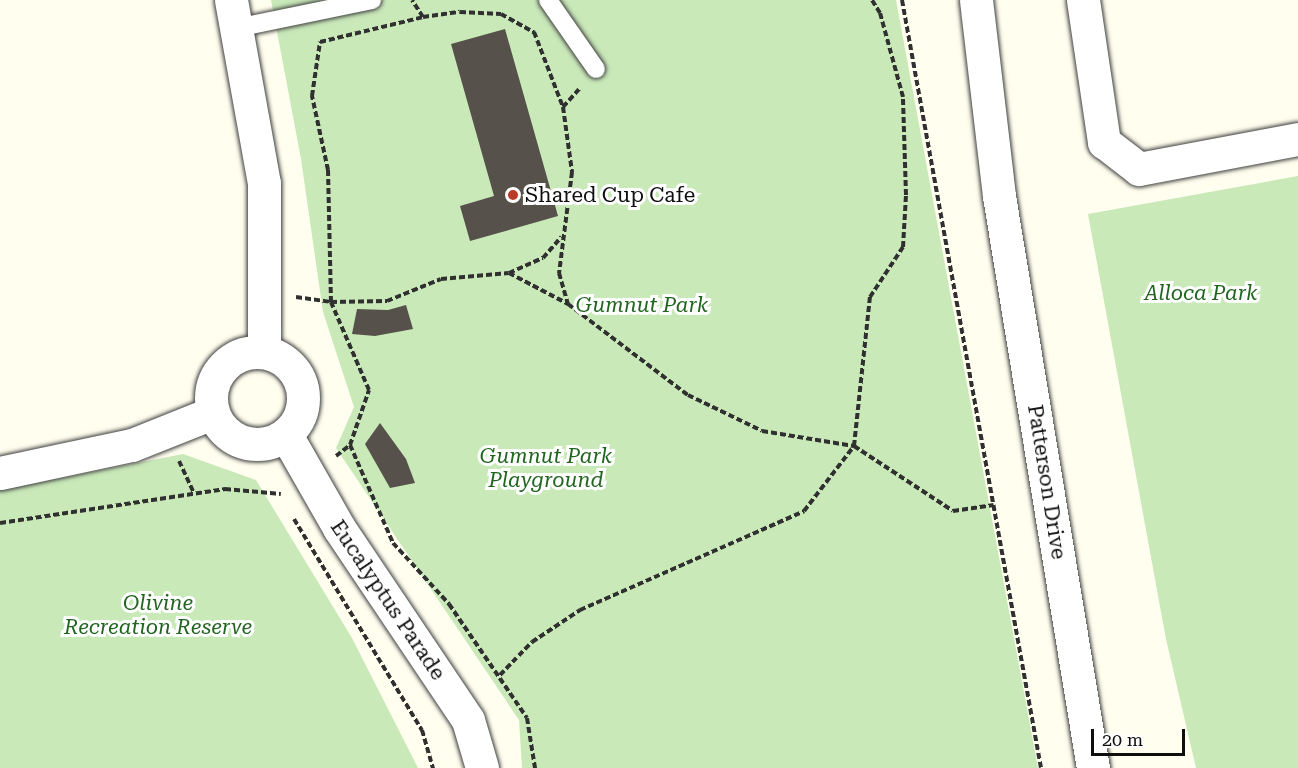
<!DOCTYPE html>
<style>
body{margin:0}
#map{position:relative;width:1298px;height:768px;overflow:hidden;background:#fffeef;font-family:"Roboto Serif",serif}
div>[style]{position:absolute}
.green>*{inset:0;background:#c9e9b9}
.building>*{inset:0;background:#56514a}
.path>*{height:4px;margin-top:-2px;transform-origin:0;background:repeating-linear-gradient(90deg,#303030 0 6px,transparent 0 9px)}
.roads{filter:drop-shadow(0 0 2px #414141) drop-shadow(0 0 2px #414141)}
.service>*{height:18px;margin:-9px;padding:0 9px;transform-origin:9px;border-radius:9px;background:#fff}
.minor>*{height:33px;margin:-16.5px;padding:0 16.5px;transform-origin:16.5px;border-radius:16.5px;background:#fff}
.tertiary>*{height:33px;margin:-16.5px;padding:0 16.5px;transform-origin:16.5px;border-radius:16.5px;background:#fff}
.tertiary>.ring{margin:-16.5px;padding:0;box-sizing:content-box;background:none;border:33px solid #fff;border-radius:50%}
.dots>*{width:16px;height:16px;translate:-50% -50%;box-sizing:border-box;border:3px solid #fff;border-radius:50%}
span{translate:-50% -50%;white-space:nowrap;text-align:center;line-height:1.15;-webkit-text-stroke:6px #fff;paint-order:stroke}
.poi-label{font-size:21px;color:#0e0e0e}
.left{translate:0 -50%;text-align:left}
.park-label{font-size:21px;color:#21651f;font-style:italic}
.street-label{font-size:21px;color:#0e0e0e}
.scale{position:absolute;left:1091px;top:729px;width:94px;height:27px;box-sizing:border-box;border:3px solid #0e0e0e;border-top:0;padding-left:8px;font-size:18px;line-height:21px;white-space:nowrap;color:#0e0e0e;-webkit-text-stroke:4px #fff;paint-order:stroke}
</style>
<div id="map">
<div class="green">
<i style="clip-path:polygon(271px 0,896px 0,1038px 768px,522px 768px,519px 720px,336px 448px,354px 407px,323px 312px,301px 159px)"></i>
<i style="clip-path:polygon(1298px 176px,1298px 768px,1196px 768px,1166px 639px,1088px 214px)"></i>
<i style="clip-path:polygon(183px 454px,256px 480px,352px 638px,418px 768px,0 768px,0 490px)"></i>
</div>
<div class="building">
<i style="clip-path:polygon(505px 29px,558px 216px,470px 241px,460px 206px,494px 196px,451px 44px)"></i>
<i style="clip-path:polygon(406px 305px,413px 329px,375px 336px,352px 334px,357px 309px,388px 310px)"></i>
<i style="clip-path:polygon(380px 423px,406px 459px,415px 483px,390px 488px,365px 444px)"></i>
</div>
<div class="path">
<i style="left:902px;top:0;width:780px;rotate:79.74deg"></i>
<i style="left:423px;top:17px;width:37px;rotate:-8deg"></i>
<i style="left:460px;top:12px;width:41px;rotate:2.8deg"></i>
<i style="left:501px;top:14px;width:38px;rotate:29deg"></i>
<i style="left:534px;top:32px;width:80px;rotate:68.9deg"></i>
<i style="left:563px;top:107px;width:66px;rotate:82.1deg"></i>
<i style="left:572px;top:172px;width:102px;rotate:97.3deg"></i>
<i style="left:559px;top:273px;width:32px;rotate:74deg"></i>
<i style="left:563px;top:107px;width:25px;rotate:-48deg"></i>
<i style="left:509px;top:273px;width:37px;rotate:-24deg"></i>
<i style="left:543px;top:258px;width:28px;rotate:-49deg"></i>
<i style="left:296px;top:297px;width:35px;rotate:8deg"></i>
<i style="left:331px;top:302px;width:56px;rotate:-1deg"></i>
<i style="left:387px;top:301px;width:58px;rotate:-22.2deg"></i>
<i style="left:441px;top:279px;width:68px;rotate:-5deg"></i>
<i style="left:509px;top:273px;width:67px;rotate:27.7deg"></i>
<i style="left:568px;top:304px;width:151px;rotate:37.2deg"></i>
<i style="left:688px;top:395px;width:82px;rotate:25.9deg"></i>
<i style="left:762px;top:431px;width:93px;rotate:9.3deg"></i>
<i style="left:854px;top:446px;width:118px;rotate:33.3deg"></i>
<i style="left:953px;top:511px;width:41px;rotate:-8.3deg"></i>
<i style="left:350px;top:445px;width:107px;rotate:66.3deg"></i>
<i style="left:393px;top:543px;width:83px;rotate:47.4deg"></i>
<i style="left:449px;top:604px;width:138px;rotate:55.6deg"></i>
<i style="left:527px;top:718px;width:51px;rotate:80.9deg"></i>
<i style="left:336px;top:456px;width:18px;rotate:-38deg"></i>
<i style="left:350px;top:445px;width:58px;rotate:-70.9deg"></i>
<i style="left:369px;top:390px;width:96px;rotate:-113.4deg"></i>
<i style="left:331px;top:302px;width:132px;rotate:-91.3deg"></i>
<i style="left:328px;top:170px;width:76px;rotate:-102.2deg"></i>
<i style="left:312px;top:96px;width:55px;rotate:-81.6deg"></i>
<i style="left:320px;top:42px;width:106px;rotate:-13.6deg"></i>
<i style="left:423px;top:17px;width:20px;rotate:-123deg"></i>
<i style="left:179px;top:461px;width:35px;rotate:65deg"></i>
<i style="left:294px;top:519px;width:247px;rotate:58.8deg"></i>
<i style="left:422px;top:730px;width:40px;rotate:74deg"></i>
<i style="left:0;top:523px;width:228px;rotate:-8.6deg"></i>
<i style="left:225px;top:489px;width:56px;rotate:5.1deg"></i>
<i style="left:500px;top:675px;width:46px;rotate:-45.9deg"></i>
<i style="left:532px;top:642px;width:58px;rotate:-33.7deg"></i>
<i style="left:580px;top:610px;width:245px;rotate:-23.8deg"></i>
<i style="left:804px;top:511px;width:82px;rotate:-52.4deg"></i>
<i style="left:854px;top:446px;width:150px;rotate:-83.9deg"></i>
<i style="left:870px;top:297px;width:60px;rotate:-56.6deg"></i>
<i style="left:903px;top:247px;width:52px;rotate:-86.7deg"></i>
<i style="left:906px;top:195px;width:98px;rotate:-91.8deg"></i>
<i style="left:903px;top:97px;width:87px;rotate:-105.3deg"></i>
<i style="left:880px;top:13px;width:15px;rotate:-122deg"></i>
</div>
<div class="roads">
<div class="service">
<i style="left:548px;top:0;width:84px;rotate:55.2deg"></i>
<i style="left:236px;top:28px;width:139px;rotate:-11.6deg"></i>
</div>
<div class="minor">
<i style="left:1083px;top:0;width:144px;rotate:81.6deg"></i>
<i style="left:1104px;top:142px;width:44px;rotate:37.6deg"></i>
<i style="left:1139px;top:169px;width:162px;rotate:-10.7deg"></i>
</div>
<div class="tertiary">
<i style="left:231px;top:0;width:186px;rotate:79.8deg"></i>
<i style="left:264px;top:183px;width:168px;rotate:90deg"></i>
<i style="left:976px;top:0;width:197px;rotate:83.3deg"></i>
<i style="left:999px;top:196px;width:580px;rotate:80.67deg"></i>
<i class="ring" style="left:211px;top:352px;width:59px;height:59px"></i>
<i style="left:286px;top:435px;width:107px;rotate:60.3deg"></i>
<i style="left:339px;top:528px;width:231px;rotate:56.1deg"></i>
<i style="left:468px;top:720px;width:50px;rotate:73.7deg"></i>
<i style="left:0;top:473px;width:135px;rotate:-12deg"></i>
<i style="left:132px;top:445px;width:86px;rotate:-21.8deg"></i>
</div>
</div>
<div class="dots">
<i style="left:513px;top:195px;background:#bc3b28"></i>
</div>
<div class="poi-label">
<span class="left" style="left:525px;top:195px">Shared Cup Cafe</span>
</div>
<div class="park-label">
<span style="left:1201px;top:293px">Alloca Park</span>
<span style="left:642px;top:305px">Gumnut Park</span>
<span style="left:546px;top:468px">Gumnut Park<br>Playground</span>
<span style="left:158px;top:615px">Olivine<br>Recreation Reserve</span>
</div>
<div class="street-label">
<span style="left:1047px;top:482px;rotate:81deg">Patterson Drive</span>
<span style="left:388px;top:600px;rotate:56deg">Eucalyptus Parade</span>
</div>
<div class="scale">20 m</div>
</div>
